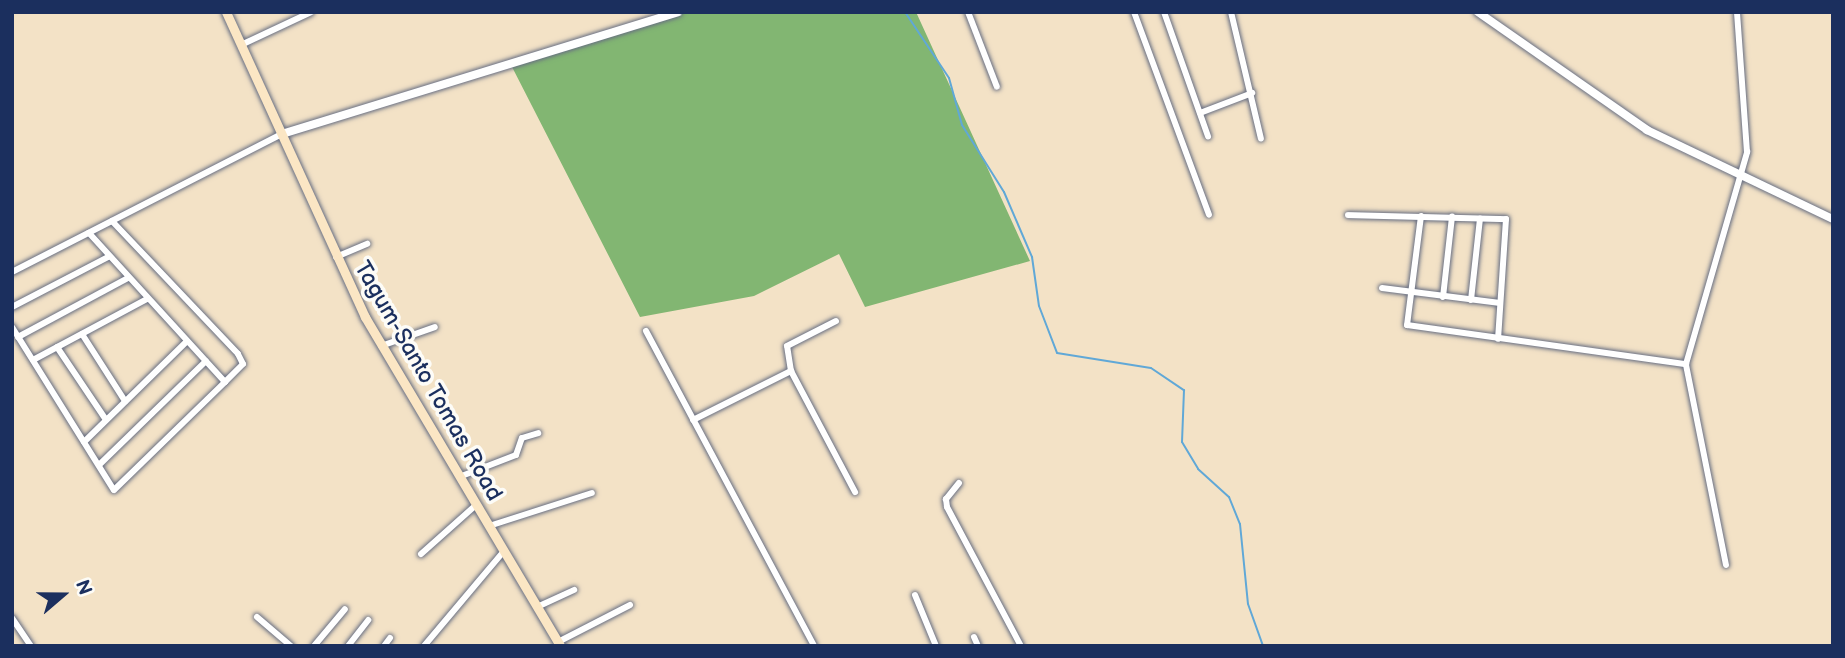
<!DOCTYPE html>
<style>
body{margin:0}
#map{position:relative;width:1845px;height:658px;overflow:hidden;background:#f3e2c6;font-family:"Balsamiq Sans",sans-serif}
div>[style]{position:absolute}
.forest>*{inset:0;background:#82b672}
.stream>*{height:2px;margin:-1px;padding:0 1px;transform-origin:1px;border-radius:1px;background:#60a8d7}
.roads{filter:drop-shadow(0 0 2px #676e82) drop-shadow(0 0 2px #676e82)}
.minor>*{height:6px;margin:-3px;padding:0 3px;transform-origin:3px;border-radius:3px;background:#fff}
.tertiary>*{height:8px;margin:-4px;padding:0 4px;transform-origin:4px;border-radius:4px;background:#fff}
.secondary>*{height:9px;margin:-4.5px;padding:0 4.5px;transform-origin:4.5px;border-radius:4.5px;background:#fbe6c4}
span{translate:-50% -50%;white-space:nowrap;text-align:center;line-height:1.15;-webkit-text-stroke:7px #fdfcf7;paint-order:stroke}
.street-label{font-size:23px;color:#1b2f5e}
.frame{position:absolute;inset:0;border:14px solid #1b2f5e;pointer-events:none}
.north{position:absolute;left:28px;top:560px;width:70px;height:70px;-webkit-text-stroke:5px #fdfcf7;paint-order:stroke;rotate:70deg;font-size:19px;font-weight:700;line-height:28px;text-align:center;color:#1b2f5e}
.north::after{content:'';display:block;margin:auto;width:24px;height:32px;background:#1b2f5e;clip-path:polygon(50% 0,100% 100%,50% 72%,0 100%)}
</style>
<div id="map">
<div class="forest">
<i style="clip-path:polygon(672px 12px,916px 12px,1030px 261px,865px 307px,839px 254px,754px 296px,640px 317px,510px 63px)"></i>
</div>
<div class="stream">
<i style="left:905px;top:12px;width:79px;rotate:56.3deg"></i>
<i style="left:949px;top:78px;width:49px;rotate:74.5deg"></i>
<i style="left:962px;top:125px;width:79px;rotate:57.9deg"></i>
<i style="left:1004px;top:192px;width:71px;rotate:66.7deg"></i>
<i style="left:1032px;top:257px;width:49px;rotate:81.9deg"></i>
<i style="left:1039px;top:306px;width:50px;rotate:69deg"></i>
<i style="left:1057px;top:353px;width:95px;rotate:9.1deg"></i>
<i style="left:1151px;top:368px;width:40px;rotate:34deg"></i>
<i style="left:1184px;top:390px;width:52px;rotate:92.2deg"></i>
<i style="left:1182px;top:442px;width:31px;rotate:59deg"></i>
<i style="left:1198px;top:469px;width:42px;rotate:42.1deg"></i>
<i style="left:1229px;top:497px;width:29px;rotate:68deg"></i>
<i style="left:1240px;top:524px;width:80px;rotate:84.3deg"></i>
<i style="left:1248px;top:604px;width:45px;rotate:70.3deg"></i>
</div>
<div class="roads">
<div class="minor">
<i style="left:968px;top:12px;width:80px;rotate:68.9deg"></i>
<i style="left:1134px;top:12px;width:216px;rotate:69.7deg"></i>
<i style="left:1164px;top:12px;width:132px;rotate:70.5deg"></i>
<i style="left:1231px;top:12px;width:130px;rotate:76.7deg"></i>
<i style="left:241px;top:45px;width:77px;rotate:-25.2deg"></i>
<i style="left:1200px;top:113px;width:56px;rotate:-21deg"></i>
<i style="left:1348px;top:215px;width:158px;rotate:1.5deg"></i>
<i style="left:1506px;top:219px;width:120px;rotate:93.8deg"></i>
<i style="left:1421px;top:216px;width:110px;rotate:97.3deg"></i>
<i style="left:1407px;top:325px;width:282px;rotate:8deg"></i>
<i style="left:112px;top:221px;width:183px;rotate:46.5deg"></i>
<i style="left:238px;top:354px;width:11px;rotate:63deg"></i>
<i style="left:243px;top:364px;width:25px;rotate:135deg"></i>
<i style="left:336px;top:257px;width:34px;rotate:-23deg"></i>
<i style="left:12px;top:272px;width:303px;rotate:-27.1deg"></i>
<i style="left:1382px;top:288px;width:119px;rotate:7.2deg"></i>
<i style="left:1443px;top:297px;width:81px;rotate:-83.6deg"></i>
<i style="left:1471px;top:300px;width:82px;rotate:-83.7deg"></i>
<i style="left:12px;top:307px;width:108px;rotate:-27.5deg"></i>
<i style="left:12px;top:327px;width:192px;rotate:58deg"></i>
<i style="left:114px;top:490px;width:155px;rotate:-44.2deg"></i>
<i style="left:225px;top:382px;width:202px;rotate:-132.4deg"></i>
<i style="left:646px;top:331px;width:357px;rotate:61.9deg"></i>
<i style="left:82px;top:334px;width:80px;rotate:57.3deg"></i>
<i style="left:18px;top:337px;width:125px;rotate:-28.2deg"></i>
<i style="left:381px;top:346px;width:57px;rotate:-19.4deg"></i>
<i style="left:57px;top:347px;width:88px;rotate:56.1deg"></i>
<i style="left:33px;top:360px;width:129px;rotate:-28.2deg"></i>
<i style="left:791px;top:371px;width:25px;rotate:-99deg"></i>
<i style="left:787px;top:346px;width:55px;rotate:-27deg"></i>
<i style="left:693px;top:420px;width:110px;rotate:-26.6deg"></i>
<i style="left:791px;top:371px;width:137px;rotate:62.1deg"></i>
<i style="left:84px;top:442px;width:144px;rotate:-44.4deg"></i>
<i style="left:99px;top:465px;width:149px;rotate:-44.2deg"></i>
<i style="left:459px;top:477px;width:61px;rotate:-21.1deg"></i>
<i style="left:516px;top:455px;width:18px;rotate:-71deg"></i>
<i style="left:522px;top:438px;width:17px;rotate:-17deg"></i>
<i style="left:959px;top:483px;width:21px;rotate:129deg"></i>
<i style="left:946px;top:499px;width:8px;rotate:83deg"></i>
<i style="left:947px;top:507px;width:157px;rotate:62deg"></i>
<i style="left:489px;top:526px;width:108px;rotate:-17.8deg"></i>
<i style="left:421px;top:554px;width:74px;rotate:-41.7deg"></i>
<i style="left:1726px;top:565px;width:205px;rotate:-101.3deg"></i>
<i style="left:1686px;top:364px;width:221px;rotate:-73.9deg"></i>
<i style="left:1747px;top:152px;width:140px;rotate:-94.1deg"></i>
<i style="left:915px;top:595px;width:55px;rotate:67.6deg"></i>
<i style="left:537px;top:607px;width:41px;rotate:-24.7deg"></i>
<i style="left:257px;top:617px;width:45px;rotate:40.5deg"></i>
<i style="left:12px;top:618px;width:34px;rotate:56deg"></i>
<i style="left:974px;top:637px;width:10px;rotate:66deg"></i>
<i style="left:558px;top:642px;width:81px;rotate:-27.2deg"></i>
<i style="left:314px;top:646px;width:48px;rotate:-50deg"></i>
<i style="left:348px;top:646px;width:33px;rotate:-52deg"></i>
<i style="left:384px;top:646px;width:10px;rotate:-53deg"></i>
<i style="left:424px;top:646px;width:124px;rotate:-49.9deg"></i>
</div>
<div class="tertiary">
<i style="left:1478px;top:12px;width:206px;rotate:34.9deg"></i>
<i style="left:1647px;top:130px;width:206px;rotate:25.6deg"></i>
<i style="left:282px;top:134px;width:414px;rotate:-17.1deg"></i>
</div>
<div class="secondary">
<i style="left:226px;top:12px;width:335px;rotate:65.5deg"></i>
<i style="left:365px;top:317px;width:382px;rotate:59.3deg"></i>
</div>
</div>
<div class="street-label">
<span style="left:428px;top:381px;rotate:60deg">Tagum-Santo Tomas Road</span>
</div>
<div class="frame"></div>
<div class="north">N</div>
</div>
